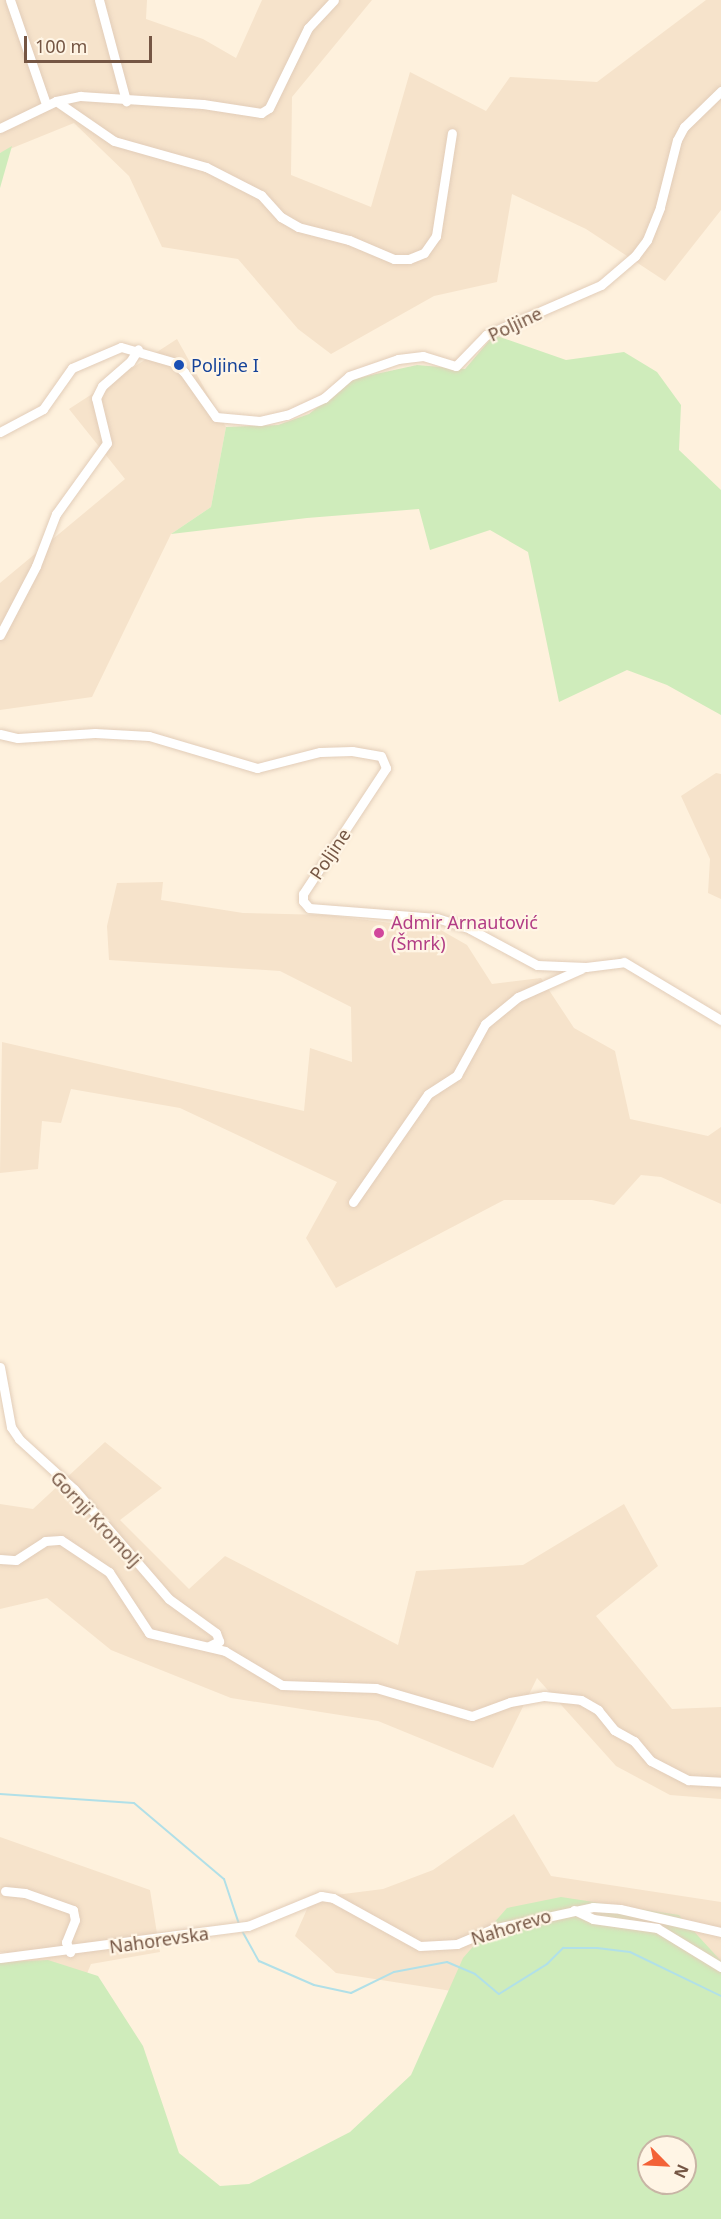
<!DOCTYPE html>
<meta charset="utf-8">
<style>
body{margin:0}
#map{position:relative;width:721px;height:2219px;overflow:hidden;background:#fef1dd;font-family:"Noto Sans",sans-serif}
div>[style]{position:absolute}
.residential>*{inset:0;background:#f6e3cb}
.green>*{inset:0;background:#cfecbb}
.stream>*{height:2px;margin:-1px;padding:0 1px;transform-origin:1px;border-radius:1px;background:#b1e0e8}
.roads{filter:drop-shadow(0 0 2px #e2cdb9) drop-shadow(0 0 2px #e2cdb9)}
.minor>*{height:9px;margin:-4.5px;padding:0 4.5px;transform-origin:4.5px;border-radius:4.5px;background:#fff}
.dots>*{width:16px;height:16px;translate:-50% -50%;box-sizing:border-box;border:3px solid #fff5e5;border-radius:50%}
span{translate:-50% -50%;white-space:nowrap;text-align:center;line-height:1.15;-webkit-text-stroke:4.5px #fff5e5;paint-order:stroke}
.street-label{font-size:18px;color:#755644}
.transit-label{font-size:18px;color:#164399}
.left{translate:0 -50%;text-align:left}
.hotel-label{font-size:18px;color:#b23c85}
.north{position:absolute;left:637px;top:2135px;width:60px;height:60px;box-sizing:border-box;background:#fff5e5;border:2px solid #c8b5a5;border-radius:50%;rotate:114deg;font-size:16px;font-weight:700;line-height:24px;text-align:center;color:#755644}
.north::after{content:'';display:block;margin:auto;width:21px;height:27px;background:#f36237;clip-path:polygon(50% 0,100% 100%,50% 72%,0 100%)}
.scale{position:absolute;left:24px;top:36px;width:128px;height:27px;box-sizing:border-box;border:3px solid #755644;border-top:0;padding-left:8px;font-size:18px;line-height:21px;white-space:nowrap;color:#755644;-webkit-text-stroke:4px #fff5e5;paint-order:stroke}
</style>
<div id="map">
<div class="residential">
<i style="clip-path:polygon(0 0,147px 0,146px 19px,203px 39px,236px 58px,262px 0,372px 0,292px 97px,291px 175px,371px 207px,410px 72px,486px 111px,510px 77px,597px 82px,706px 0,721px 0,721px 210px,665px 281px,586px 229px,512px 194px,497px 282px,434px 296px,331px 354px,298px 329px,238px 259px,162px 247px,129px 176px,74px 123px,0 153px)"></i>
<i style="clip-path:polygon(177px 339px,226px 427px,211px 507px,171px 534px,92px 697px,0 710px,0 583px,125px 479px,69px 409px)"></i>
<i style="clip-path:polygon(716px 773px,721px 774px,721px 899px,708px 893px,710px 859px,681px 796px)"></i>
<i style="clip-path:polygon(163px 882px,161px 900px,243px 913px,327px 915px,439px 929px,467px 945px,492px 984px,541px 978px,574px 1028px,615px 1051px,630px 1119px,708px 1136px,721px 1127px,721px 1204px,661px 1177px,641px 1175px,614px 1205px,592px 1200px,504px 1200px,336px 1288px,306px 1238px,337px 1182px,180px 1108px,71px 1089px,61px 1123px,42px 1121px,38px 1169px,0 1173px,2px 1042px,304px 1111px,310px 1048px,352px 1062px,351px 1007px,280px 971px,109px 960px,107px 926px,117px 883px)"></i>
<i style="clip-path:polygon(105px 1442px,162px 1488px,120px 1520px,189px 1589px,225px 1556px,398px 1645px,416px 1571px,523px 1565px,624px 1504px,658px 1566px,596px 1616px,672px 1709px,721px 1707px,721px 1799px,670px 1795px,616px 1766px,537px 1678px,493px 1768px,378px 1721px,231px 1698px,111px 1650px,47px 1598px,0 1609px,0 1504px,33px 1509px)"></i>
<i style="clip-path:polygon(514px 1814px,551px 1876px,721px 1902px,721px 2019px,484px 1996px,336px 1973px,295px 1936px,312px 1898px,383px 1889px,433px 1870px)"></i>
<i style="clip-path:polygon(0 1837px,150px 1890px,160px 1952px,91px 1964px,75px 2002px,27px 1995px,11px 1953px,0 1952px)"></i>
</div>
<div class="green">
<i style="clip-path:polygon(12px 146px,0 188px,0 153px)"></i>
<i style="clip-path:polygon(494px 335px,566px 360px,624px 352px,657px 372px,681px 405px,679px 450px,721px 490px,721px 715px,667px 685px,627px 670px,559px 702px,528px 552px,490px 530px,430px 550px,419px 509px,307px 518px,171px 534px,211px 507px,226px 427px,278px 425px,309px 414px,353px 379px,417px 365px,465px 369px)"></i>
<i style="clip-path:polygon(evenodd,561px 1897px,679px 1915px,721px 1961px,721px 2219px,0 2219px,0 1962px,48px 1960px,98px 1976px,143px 2046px,179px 2153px,220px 2186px,249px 2184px,350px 2132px,411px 2075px,463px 1958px,507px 1908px,561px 1897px,649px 2147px,685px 2147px,685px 2183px,649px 2183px,649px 2147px)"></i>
</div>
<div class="stream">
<i style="left:0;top:1794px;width:134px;rotate:3.8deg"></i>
<i style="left:134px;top:1803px;width:118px;rotate:40.2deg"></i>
<i style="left:224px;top:1879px;width:47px;rotate:71.6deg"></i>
<i style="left:241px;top:1929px;width:37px;rotate:61deg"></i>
<i style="left:259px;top:1961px;width:60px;rotate:23.6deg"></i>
<i style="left:314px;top:1985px;width:38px;rotate:12deg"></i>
<i style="left:351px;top:1993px;width:48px;rotate:-26deg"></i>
<i style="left:394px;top:1972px;width:54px;rotate:-10.7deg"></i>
<i style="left:447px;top:1962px;width:30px;rotate:23deg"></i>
<i style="left:475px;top:1974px;width:31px;rotate:40deg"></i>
<i style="left:499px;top:1994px;width:57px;rotate:-32deg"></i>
<i style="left:547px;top:1964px;width:23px;rotate:-45deg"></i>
<i style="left:563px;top:1948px;width:34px"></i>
<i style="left:597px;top:1948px;width:33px;rotate:7deg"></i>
<i style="left:630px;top:1952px;width:101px;rotate:25.8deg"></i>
</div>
<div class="roads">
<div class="minor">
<i style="left:10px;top:0;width:110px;rotate:70.9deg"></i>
<i style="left:99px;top:0;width:105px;rotate:75deg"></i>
<i style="left:56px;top:101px;width:25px;rotate:-12deg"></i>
<i style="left:80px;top:96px;width:123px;rotate:3.7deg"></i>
<i style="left:203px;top:104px;width:59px;rotate:8.8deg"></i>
<i style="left:261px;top:113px;width:9px;rotate:-32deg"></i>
<i style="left:269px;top:108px;width:89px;rotate:-64deg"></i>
<i style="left:308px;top:28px;width:38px;rotate:-47deg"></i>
<i style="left:0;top:128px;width:62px;rotate:-25.7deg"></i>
<i style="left:56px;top:101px;width:70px;rotate:34.6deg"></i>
<i style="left:114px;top:141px;width:96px;rotate:15.8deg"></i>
<i style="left:206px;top:167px;width:62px;rotate:27deg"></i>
<i style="left:261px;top:195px;width:30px;rotate:48deg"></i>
<i style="left:281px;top:217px;width:20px;rotate:30deg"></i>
<i style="left:298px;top:227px;width:53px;rotate:14.3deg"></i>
<i style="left:349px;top:240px;width:49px;rotate:22.9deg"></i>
<i style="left:394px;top:259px;width:15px"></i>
<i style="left:409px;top:259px;width:16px;rotate:-22deg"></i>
<i style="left:424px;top:253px;width:21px;rotate:-55deg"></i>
<i style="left:436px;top:236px;width:104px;rotate:-81.2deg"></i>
<i style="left:0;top:432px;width:49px;rotate:-28.1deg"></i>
<i style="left:43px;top:409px;width:50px;rotate:-54.7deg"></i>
<i style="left:72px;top:368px;width:53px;rotate:-23.2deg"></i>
<i style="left:121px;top:347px;width:54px;rotate:16.1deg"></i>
<i style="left:173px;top:362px;width:15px;rotate:42deg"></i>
<i style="left:184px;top:372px;width:55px;rotate:54.6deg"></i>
<i style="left:216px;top:417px;width:44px;rotate:5.2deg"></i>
<i style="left:260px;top:421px;width:28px;rotate:-13deg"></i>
<i style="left:287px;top:415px;width:41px;rotate:-24.7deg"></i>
<i style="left:324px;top:398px;width:33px;rotate:-41deg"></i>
<i style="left:349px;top:376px;width:52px;rotate:-19.1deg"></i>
<i style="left:398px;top:359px;width:25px;rotate:-7deg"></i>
<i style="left:423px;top:356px;width:34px;rotate:17deg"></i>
<i style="left:456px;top:366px;width:43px;rotate:-45.9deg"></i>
<i style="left:486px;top:335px;width:125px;rotate:-23.5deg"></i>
<i style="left:601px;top:285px;width:45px;rotate:-40.5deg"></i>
<i style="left:635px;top:256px;width:20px;rotate:-53deg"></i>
<i style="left:647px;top:240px;width:35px;rotate:-68deg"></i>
<i style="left:660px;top:207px;width:69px;rotate:-75.8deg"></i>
<i style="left:677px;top:140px;width:15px;rotate:-62deg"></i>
<i style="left:684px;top:127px;width:52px;rotate:-44.2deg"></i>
<i style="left:0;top:635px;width:78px;rotate:-62.4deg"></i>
<i style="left:36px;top:566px;width:56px;rotate:-69deg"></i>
<i style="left:56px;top:514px;width:87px;rotate:-54.3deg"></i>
<i style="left:107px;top:443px;width:46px;rotate:-103.7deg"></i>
<i style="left:96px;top:398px;width:13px;rotate:-63deg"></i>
<i style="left:102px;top:386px;width:37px;rotate:-41deg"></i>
<i style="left:130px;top:362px;width:15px;rotate:-58deg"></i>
<i style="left:0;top:734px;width:18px;rotate:13deg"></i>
<i style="left:18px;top:738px;width:77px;rotate:-3.7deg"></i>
<i style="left:95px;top:733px;width:54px;rotate:3.2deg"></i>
<i style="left:149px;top:736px;width:113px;rotate:16.5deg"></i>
<i style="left:257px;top:768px;width:65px;rotate:-14.3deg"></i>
<i style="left:320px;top:752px;width:32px;rotate:-2deg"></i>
<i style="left:352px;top:751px;width:29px;rotate:10deg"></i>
<i style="left:381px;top:756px;width:13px;rotate:67deg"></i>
<i style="left:386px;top:768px;width:151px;rotate:123.4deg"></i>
<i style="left:303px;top:894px;width:7px;rotate:90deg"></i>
<i style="left:303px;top:901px;width:9px;rotate:49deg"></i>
<i style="left:309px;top:908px;width:128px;rotate:4.5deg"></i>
<i style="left:437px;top:918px;width:35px;rotate:18deg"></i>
<i style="left:470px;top:929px;width:76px;rotate:28.2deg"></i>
<i style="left:537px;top:965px;width:49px;rotate:2.3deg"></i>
<i style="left:586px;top:967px;width:38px;rotate:-7deg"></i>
<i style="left:624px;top:962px;width:113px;rotate:30.9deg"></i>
<i style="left:353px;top:1202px;width:131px;rotate:-55.2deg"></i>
<i style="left:428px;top:1094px;width:35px;rotate:-33deg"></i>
<i style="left:457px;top:1075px;width:58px;rotate:-61.2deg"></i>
<i style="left:485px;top:1024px;width:43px;rotate:-39.3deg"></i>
<i style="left:518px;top:997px;width:69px;rotate:-24deg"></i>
<i style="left:0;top:1367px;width:61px;rotate:79.6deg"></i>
<i style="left:11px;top:1427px;width:14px;rotate:56deg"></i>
<i style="left:19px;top:1439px;width:74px;rotate:42.3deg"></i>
<i style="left:74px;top:1489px;width:145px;rotate:49.2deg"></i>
<i style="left:169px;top:1599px;width:58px;rotate:35.9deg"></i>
<i style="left:216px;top:1633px;width:9px;rotate:69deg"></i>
<i style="left:219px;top:1641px;width:11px;rotate:153deg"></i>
<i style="left:0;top:1559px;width:16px;rotate:4deg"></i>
<i style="left:16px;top:1560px;width:35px;rotate:-33deg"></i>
<i style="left:45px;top:1541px;width:16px;rotate:-4deg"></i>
<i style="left:61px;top:1540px;width:58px;rotate:33.7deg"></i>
<i style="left:109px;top:1572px;width:73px;rotate:56.7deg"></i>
<i style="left:149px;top:1633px;width:78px;rotate:13.3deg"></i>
<i style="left:225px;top:1651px;width:66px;rotate:30.8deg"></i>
<i style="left:282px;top:1685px;width:94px;rotate:1.8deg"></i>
<i style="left:376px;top:1688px;width:100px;rotate:16.3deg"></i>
<i style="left:472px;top:1716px;width:40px;rotate:-20.2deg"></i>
<i style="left:510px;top:1702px;width:35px;rotate:-10deg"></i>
<i style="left:544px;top:1696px;width:37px;rotate:6deg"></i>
<i style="left:581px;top:1700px;width:20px;rotate:30deg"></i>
<i style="left:598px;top:1710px;width:26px;rotate:51deg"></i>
<i style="left:614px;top:1730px;width:23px;rotate:29deg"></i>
<i style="left:634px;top:1741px;width:26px;rotate:50deg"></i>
<i style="left:651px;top:1761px;width:42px;rotate:27.2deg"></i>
<i style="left:688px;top:1780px;width:33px;rotate:3deg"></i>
<i style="left:5px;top:1891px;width:20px;rotate:6deg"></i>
<i style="left:25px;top:1893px;width:51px;rotate:19.5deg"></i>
<i style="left:73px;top:1910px;width:10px;rotate:79deg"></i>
<i style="left:75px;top:1920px;width:24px;rotate:112deg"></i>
<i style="left:66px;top:1942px;width:11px;rotate:68deg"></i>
<i style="left:574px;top:1910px;width:21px;rotate:25deg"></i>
<i style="left:593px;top:1919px;width:65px;rotate:8deg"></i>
<i style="left:657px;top:1928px;width:75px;rotate:31.4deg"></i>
<i style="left:0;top:1958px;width:250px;rotate:-7.4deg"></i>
<i style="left:248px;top:1926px;width:79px;rotate:-22.3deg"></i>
<i style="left:321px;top:1896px;width:12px;rotate:9deg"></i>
<i style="left:333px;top:1898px;width:99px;rotate:28.9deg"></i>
<i style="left:420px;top:1946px;width:37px;rotate:-3deg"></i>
<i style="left:457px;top:1944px;width:38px;rotate:-23deg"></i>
<i style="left:492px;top:1929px;width:103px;rotate:-12.3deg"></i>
<i style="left:593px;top:1907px;width:27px;rotate:4deg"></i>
<i style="left:620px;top:1909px;width:104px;rotate:12.8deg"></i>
</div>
</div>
<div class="dots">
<i style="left:179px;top:365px;background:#1a4fb4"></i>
<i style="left:379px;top:933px;background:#d1479c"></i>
</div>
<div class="street-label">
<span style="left:515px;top:324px;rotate:-25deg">Poljine</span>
<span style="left:330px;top:854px;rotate:-56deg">Poljine</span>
<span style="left:96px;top:1519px;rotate:47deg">Gornji Kromolj</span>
<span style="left:511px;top:1927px;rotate:-17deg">Nahorevo</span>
<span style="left:159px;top:1940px;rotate:-8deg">Nahorevska</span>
</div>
<div class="transit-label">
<span class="left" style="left:191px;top:365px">Poljine I</span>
</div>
<div class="hotel-label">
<span class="left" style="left:391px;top:933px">Admir Arnautović<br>(Šmrk)</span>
</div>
<div class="north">N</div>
<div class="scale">100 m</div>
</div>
